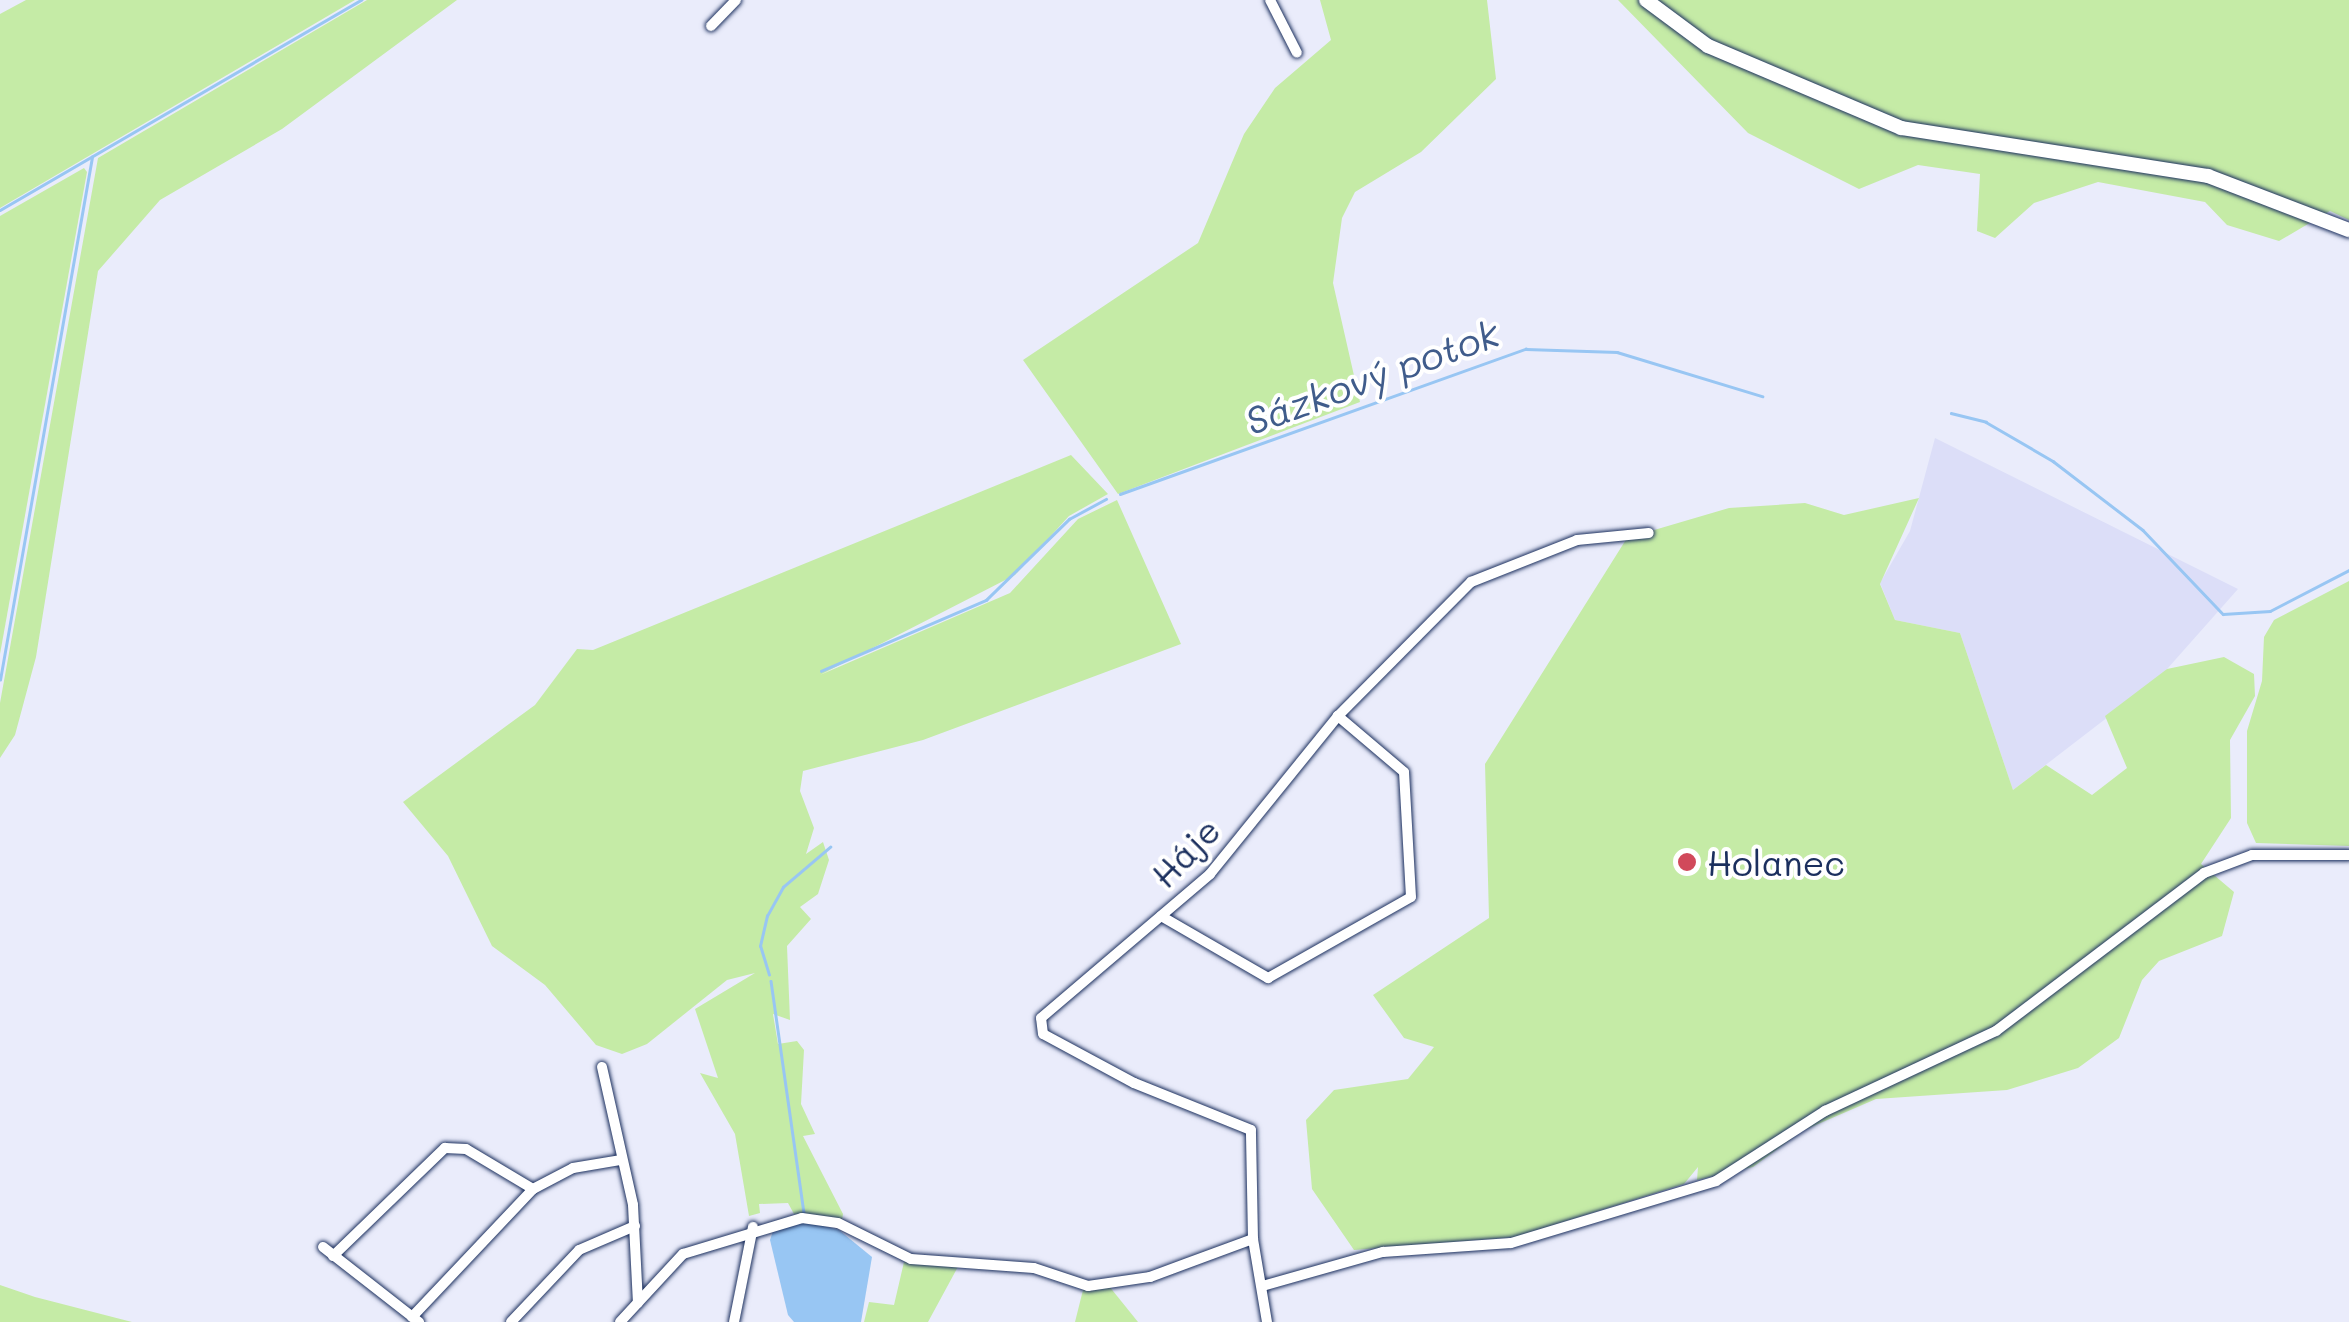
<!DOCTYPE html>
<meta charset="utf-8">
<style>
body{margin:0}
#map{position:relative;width:2349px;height:1322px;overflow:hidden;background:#eaecfb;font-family:Mali,sans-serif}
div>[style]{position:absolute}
.built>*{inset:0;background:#dcdef8}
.green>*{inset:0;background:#c5eba6}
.water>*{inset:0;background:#98c6f3}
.stream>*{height:2.5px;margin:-1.25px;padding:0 1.25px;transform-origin:1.25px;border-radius:1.25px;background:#98c6f3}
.roads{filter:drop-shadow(0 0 2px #1b2f5e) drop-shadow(0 0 2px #1b2f5e)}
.street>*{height:10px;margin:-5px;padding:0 5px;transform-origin:5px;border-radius:5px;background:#fff}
.secondary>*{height:14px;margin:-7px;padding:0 7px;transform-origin:7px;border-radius:7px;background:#fff}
.dots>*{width:28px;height:28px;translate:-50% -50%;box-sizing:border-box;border:5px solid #fff;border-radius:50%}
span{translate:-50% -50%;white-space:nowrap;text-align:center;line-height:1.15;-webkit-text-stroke:8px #fff;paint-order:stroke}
.street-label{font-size:35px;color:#1b2f5e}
.poi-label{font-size:35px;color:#1b2f5e}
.left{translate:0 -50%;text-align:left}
.water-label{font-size:38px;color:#405c8b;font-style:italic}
</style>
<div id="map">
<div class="built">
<i style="clip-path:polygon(1935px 438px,2238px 589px,2160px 677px,2013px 790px,1960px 633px,1895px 620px,1880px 583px,1910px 531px)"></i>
</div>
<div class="green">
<i style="clip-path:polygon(26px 0,355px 0,0 208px,0 14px)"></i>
<i style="clip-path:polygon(367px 0,457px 0,282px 129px,160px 200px,98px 271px,36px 657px,15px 735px,0 758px,0 703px,98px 158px)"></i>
<i style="clip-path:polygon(1320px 0,1487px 0,1496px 79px,1421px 152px,1355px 192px,1342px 218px,1333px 283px,1360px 402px,1118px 494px,1023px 360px,1198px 243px,1244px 134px,1275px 88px,1331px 40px)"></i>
<i style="clip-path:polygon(1618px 0,2349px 0,2349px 220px,2330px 211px,2279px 241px,2227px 225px,2205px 202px,2098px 182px,2034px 203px,1995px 238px,1977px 231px,1980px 174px,1918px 165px,1859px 189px,1748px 133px)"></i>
<i style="clip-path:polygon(84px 168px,87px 172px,0 654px,0 216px)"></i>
<i style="clip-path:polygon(1071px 455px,1108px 494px,1069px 516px,1015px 575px,820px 675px,1010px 593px,1078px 519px,1117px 500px,1181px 644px,923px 740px,803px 771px,800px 791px,814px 828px,806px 854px,823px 842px,829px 860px,818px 894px,800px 907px,811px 919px,787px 946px,790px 1020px,773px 1014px,778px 1044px,797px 1041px,804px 1050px,801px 1104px,815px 1134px,803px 1136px,843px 1214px,842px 1220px,794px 1214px,788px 1203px,759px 1204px,760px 1213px,749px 1216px,735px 1134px,700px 1073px,718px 1078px,695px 1009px,755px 973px,727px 980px,647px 1044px,622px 1054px,596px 1045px,545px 985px,492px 946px,448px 856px,403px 802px,535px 705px,577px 649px,593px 650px)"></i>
<i style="clip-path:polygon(1919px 498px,1880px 584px,1895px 620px,1960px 633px,2013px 790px,2046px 765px,2092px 795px,2127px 768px,2105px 716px,2167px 669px,2224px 657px,2254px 674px,2255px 696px,2230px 740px,2231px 818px,2201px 864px,2234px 892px,2222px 936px,2159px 961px,2142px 980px,2119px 1038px,2078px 1068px,2007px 1090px,1876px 1099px,1802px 1131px,1753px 1167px,1697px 1180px,1698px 1167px,1684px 1184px,1515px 1237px,1354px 1250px,1312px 1189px,1306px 1120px,1334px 1090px,1408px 1079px,1434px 1047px,1404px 1038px,1373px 995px,1489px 918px,1485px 764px,1627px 538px,1729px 508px,1805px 503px,1844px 515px)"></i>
<i style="clip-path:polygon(2349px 581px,2349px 846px,2256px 843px,2247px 823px,2247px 731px,2262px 681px,2264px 637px,2274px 620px)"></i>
<i style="clip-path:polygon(904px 1262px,960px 1263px,928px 1322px,864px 1322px,869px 1302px,894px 1305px)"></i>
<i style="clip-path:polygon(0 1285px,35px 1297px,132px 1322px,0 1322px)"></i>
<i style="clip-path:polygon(1109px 1286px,1138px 1322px,1075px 1322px,1083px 1290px)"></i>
</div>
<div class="water">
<i style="clip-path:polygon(805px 1221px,839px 1230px,872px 1257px,861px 1322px,794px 1322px,788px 1315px,770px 1240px,774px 1228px)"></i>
</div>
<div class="stream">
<i style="left:0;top:210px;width:418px;rotate:-30.2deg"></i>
<i style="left:1951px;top:413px;width:36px;rotate:14deg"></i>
<i style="left:1986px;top:422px;width:78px;rotate:30.2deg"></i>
<i style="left:2053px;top:461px;width:113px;rotate:37.5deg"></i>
<i style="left:2143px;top:530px;width:116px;rotate:46.4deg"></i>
<i style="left:2223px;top:614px;width:47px;rotate:-3.7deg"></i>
<i style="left:2270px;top:611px;width:89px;rotate:-27.4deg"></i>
<i style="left:1120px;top:494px;width:431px;rotate:-19.7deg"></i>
<i style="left:1526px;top:349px;width:91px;rotate:1.9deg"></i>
<i style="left:1617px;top:352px;width:152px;rotate:16.9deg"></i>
<i style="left:821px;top:671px;width:180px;rotate:-23.3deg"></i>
<i style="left:986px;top:600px;width:116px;rotate:-44.3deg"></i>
<i style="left:1069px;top:519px;width:42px;rotate:-28.4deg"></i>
<i style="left:0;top:680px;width:531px;rotate:-80.02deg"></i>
<i style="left:769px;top:975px;width:30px;rotate:-107deg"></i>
<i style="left:760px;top:946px;width:31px;rotate:-77deg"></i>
<i style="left:767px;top:916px;width:33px;rotate:-61deg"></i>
<i style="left:783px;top:887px;width:62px;rotate:-40.4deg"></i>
<i style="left:771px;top:981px;width:233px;rotate:81.9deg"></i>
</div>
<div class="roads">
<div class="street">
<i style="left:1270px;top:0;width:59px;rotate:63deg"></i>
<i style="left:711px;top:26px;width:36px;rotate:-46deg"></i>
<i style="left:1161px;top:916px;width:124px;rotate:30.1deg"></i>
<i style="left:1268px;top:978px;width:164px;rotate:-29.5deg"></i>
<i style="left:1411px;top:897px;width:125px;rotate:-93.2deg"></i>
<i style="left:1404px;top:772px;width:87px;rotate:-139.7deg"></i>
<i style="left:602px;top:1067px;width:141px;rotate:77.3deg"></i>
<i style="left:633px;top:1205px;width:98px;rotate:87.1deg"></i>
<i style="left:323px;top:1247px;width:122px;rotate:38deg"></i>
<i style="left:333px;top:1256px;width:156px;rotate:-44deg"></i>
<i style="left:445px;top:1148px;width:21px;rotate:3deg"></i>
<i style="left:466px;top:1149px;width:78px;rotate:30.8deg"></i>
<i style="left:533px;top:1189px;width:45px;rotate:-27.7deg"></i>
<i style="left:573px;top:1168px;width:49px;rotate:-9.5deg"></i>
<i style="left:1266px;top:1285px;width:122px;rotate:-15.8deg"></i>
<i style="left:1383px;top:1252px;width:128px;rotate:-4deg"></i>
<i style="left:1511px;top:1243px;width:214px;rotate:-16.8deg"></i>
<i style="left:1716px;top:1181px;width:130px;rotate:-32.7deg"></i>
<i style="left:1825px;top:1111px;width:189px;rotate:-25.1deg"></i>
<i style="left:1996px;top:1031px;width:261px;rotate:-37.2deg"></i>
<i style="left:2204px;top:873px;width:51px;rotate:-20.6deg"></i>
<i style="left:2252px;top:855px;width:97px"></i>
<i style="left:412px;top:1317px;width:176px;rotate:-46.6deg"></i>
<i style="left:511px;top:1322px;width:99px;rotate:-46.6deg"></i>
<i style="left:579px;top:1250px;width:61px;rotate:-23.2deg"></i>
<i style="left:620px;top:1322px;width:93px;rotate:-47.2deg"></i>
<i style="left:683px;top:1254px;width:124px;rotate:-16.8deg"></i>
<i style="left:802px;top:1218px;width:36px;rotate:8deg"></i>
<i style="left:838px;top:1223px;width:81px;rotate:26.3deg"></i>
<i style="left:911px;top:1259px;width:123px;rotate:4.2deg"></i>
<i style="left:1034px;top:1268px;width:57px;rotate:18.4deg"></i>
<i style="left:1088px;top:1286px;width:63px;rotate:-8.3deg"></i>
<i style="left:1150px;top:1277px;width:110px;rotate:-20.3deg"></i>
<i style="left:734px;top:1322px;width:97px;rotate:-78.7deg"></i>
<i style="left:1267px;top:1322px;width:84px;rotate:-99.6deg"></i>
<i style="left:1253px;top:1239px;width:109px;rotate:-91.1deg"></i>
<i style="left:1251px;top:1130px;width:126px;rotate:-158.1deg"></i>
<i style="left:1134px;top:1083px;width:103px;rotate:-151.7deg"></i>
<i style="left:1043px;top:1034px;width:16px;rotate:-97deg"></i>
<i style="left:1041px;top:1018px;width:222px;rotate:-40.4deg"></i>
<i style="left:1210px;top:874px;width:203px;rotate:-51deg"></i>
<i style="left:1338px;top:716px;width:189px;rotate:-45.2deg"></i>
<i style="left:1471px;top:582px;width:114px;rotate:-21.6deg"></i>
<i style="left:1577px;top:540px;width:72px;rotate:-5.6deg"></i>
</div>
<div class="secondary">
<i style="left:1646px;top:0;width:77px;rotate:36.6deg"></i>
<i style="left:1708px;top:46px;width:210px;rotate:23deg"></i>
<i style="left:1901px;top:128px;width:311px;rotate:8.9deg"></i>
<i style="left:2208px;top:176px;width:151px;rotate:21deg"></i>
</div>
</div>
<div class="dots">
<i style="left:1687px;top:862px;background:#d1495b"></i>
</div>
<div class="street-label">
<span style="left:1185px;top:852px;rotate:-46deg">Háje</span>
</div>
<div class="poi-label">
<span class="left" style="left:1707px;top:862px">Holanec</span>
</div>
<div class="water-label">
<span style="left:1372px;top:377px;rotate:-20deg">Sázkový potok</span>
</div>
</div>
